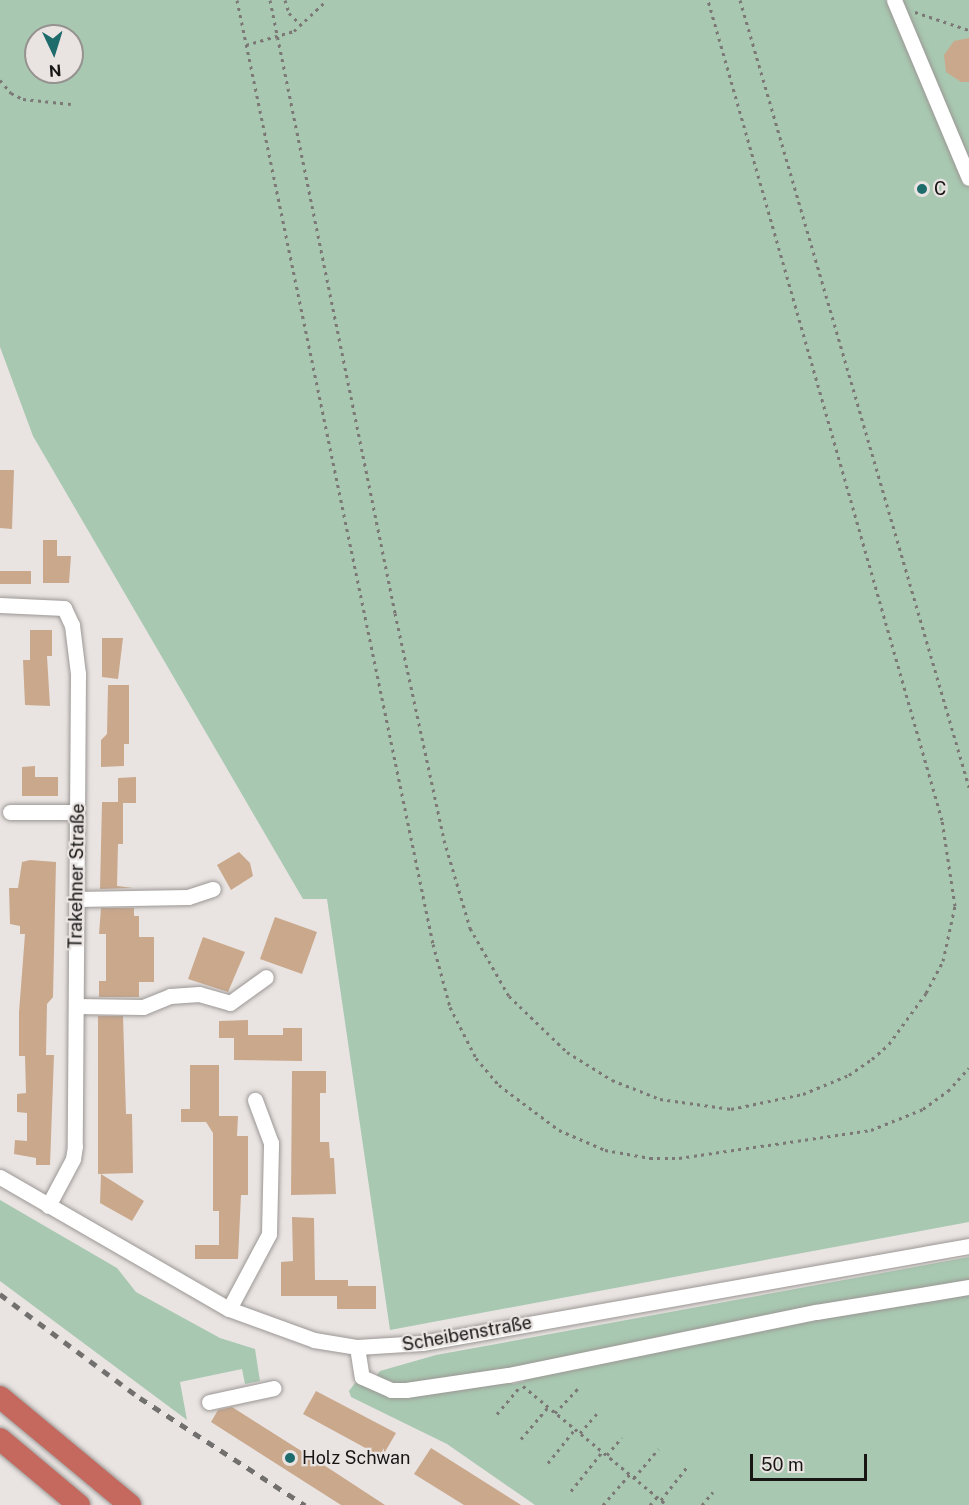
<!DOCTYPE html>
<meta charset="utf-8">
<style>
body{margin:0}
#map{position:relative;width:969px;height:1505px;overflow:hidden;background:#e9e4e2;font-family:"Public Sans",sans-serif}
div>[style]{position:absolute}
.green>*{inset:0;background:#a8c8b1}
.building>*{inset:0;background:#caa88c}
.path>*{height:3px;margin-top:-1.5px;transform-origin:0;background:repeating-linear-gradient(90deg,#7b7876 0 3px,transparent 0 7.5px)}
.roads{filter:drop-shadow(0 0 2px #9b9794) drop-shadow(0 0 2px #9b9794)}
.minor>*{height:15px;margin:-7.5px;padding:0 7.5px;transform-origin:7.5px;border-radius:7.5px;background:#fff}
.highway>*{height:22px;margin:-11px;padding:0 11px;transform-origin:11px;border-radius:11px;background:#c5695e}
.rail>*{height:4.5px;margin-top:-2.25px;transform-origin:0;background:repeating-linear-gradient(90deg,#72706e 0 8px,transparent 0 16px)}
.dots>*{width:16px;height:16px;translate:-50% -50%;box-sizing:border-box;border:3px solid #e9e4e2;border-radius:50%}
span{translate:-50% -50%;white-space:nowrap;text-align:center;line-height:1.15;-webkit-text-stroke:4.5px #e9e4e2;paint-order:stroke}
.poi-label{font-size:18px;color:#171615}
.left{translate:0 -50%;text-align:left}
.street-label{font-size:18px;color:#171615}
.north{position:absolute;left:24px;top:24px;width:60px;height:60px;box-sizing:border-box;background:#e9e4e2;border:2px solid #959290;border-radius:50%;rotate:176deg;font-size:16px;font-weight:700;line-height:24px;text-align:center;color:#171615}
.north::after{content:'';display:block;margin:auto;width:21px;height:27px;background:#1e6b6c;clip-path:polygon(50% 0,100% 100%,50% 72%,0 100%)}
.scale{position:absolute;left:750px;top:1454px;width:117px;height:27px;box-sizing:border-box;border:3px solid #171615;border-top:0;padding-left:8px;font-size:18px;line-height:21px;white-space:nowrap;color:#171615;-webkit-text-stroke:4px #e9e4e2;paint-order:stroke}
</style>
<div id="map">
<div class="green">
<i style="clip-path:polygon(evenodd,0 0,969px 0,969px 1222px,390px 1330px,327px 899px,303px 899px,33px 436px,0 347px,0 0,36px 36px,72px 36px,72px 72px,36px 72px,36px 36px)"></i>
<i style="clip-path:polygon(0 1200px,117px 1268px,136px 1292px,220px 1338px,255px 1349px,260px 1381px,245px 1384px,242px 1369px,180px 1382px,187px 1420px,0 1281px)"></i>
<i style="clip-path:polygon(969px 1257px,969px 1285px,412px 1386px,375px 1378px,380px 1371px,436px 1355px)"></i>
<i style="clip-path:polygon(969px 1292px,969px 1505px,535px 1505px,447px 1444px,351px 1397px,349px 1391px,355px 1383px,505px 1378px,513px 1384px,525px 1381px,517px 1375px,585px 1361px)"></i>
</div>
<div class="building">
<i style="clip-path:polygon(969px 38px,969px 82px,961px 82px,946px 72px,944px 55px,954px 41px)"></i>
<i style="clip-path:polygon(0 470px,14px 470px,12px 529px,0 528px)"></i>
<i style="clip-path:polygon(43px 540px,57px 540px,57px 556px,71px 556px,69px 583px,43px 583px)"></i>
<i style="clip-path:polygon(0 571px,31px 571px,31px 584px,0 584px)"></i>
<i style="clip-path:polygon(30px 630px,52px 630px,52px 656px,47px 656px,50px 706px,25px 705px,23px 660px,30px 660px)"></i>
<i style="clip-path:polygon(102px 638px,123px 638px,118px 679px,102px 677px)"></i>
<i style="clip-path:polygon(108px 685px,129px 685px,129px 744px,124px 744px,124px 766px,101px 767px,101px 740px,107px 734px)"></i>
<i style="clip-path:polygon(35px 766px,35px 777px,58px 777px,58px 796px,22px 796px,22px 767px)"></i>
<i style="clip-path:polygon(136px 777px,136px 803px,123px 803px,123px 844px,118px 844px,117px 886px,133px 888px,100px 889px,102px 802px,118px 802px,118px 778px)"></i>
<i style="clip-path:polygon(239px 852px,250px 863px,253px 876px,231px 890px,217px 865px)"></i>
<i style="clip-path:polygon(30px 860px,56px 862px,53px 997px,47px 1004px,46px 1055px,54px 1055px,50px 1165px,36px 1165px,36px 1158px,14px 1154px,15px 1140px,27px 1141px,27px 1113px,17px 1112px,17px 1094px,26px 1093px,25px 1056px,19px 1056px,19px 1012px,25px 934px,20px 934px,20px 926px,10px 924px,9px 888px,18px 888px,22px 862px)"></i>
<i style="clip-path:polygon(101px 908px,134px 908px,134px 916px,139px 916px,139px 937px,154px 937px,154px 982px,139px 982px,139px 997px,99px 997px,99px 981px,106px 981px,106px 934px,99px 934px)"></i>
<i style="clip-path:polygon(275px 917px,317px 932px,302px 974px,260px 959px)"></i>
<i style="clip-path:polygon(203px 937px,245px 952px,228px 992px,188px 979px)"></i>
<i style="clip-path:polygon(98px 1016px,123px 1016px,126px 1114px,132px 1114px,133px 1173px,98px 1174px)"></i>
<i style="clip-path:polygon(248px 1020px,248px 1035px,283px 1035px,283px 1028px,302px 1028px,302px 1061px,234px 1060px,234px 1038px,219px 1038px,219px 1021px)"></i>
<i style="clip-path:polygon(190px 1065px,219px 1065px,219px 1116px,238px 1116px,237px 1136px,248px 1136px,248px 1195px,241px 1195px,238px 1259px,195px 1259px,195px 1245px,219px 1245px,219px 1211px,213px 1211px,213px 1133px,206px 1122px,181px 1122px,181px 1109px,190px 1109px)"></i>
<i style="clip-path:polygon(292px 1071px,326px 1071px,326px 1093px,320px 1093px,320px 1142px,329px 1142px,330px 1158px,334px 1158px,336px 1194px,291px 1195px)"></i>
<i style="clip-path:polygon(101px 1174px,144px 1201px,132px 1221px,100px 1203px)"></i>
<i style="clip-path:polygon(292px 1217px,314px 1218px,315px 1280px,348px 1280px,348px 1286px,376px 1286px,376px 1309px,337px 1309px,337px 1296px,281px 1296px,281px 1262px,293px 1261px)"></i>
<i style="clip-path:polygon(316px 1391px,396px 1433px,382px 1457px,303px 1414px)"></i>
<i style="clip-path:polygon(232px 1407px,333px 1471px,385px 1505px,341px 1505px,211px 1422px,218px 1410px)"></i>
<i style="clip-path:polygon(431px 1448px,521px 1505px,464px 1505px,414px 1474px)"></i>
</div>
<div class="path">
<i style="left:237px;top:0;width:964px;rotate:78.27deg"></i>
<i style="left:433px;top:944px;width:65px;rotate:74.9deg"></i>
<i style="left:450px;top:1007px;width:57px;rotate:63deg"></i>
<i style="left:476px;top:1058px;width:35px;rotate:50deg"></i>
<i style="left:499px;top:1085px;width:75px;rotate:36.9deg"></i>
<i style="left:559px;top:1130px;width:50px;rotate:23.5deg"></i>
<i style="left:605px;top:1150px;width:46px;rotate:10.1deg"></i>
<i style="left:650px;top:1158px;width:29px"></i>
<i style="left:679px;top:1158px;width:194px;rotate:-8.3deg"></i>
<i style="left:871px;top:1130px;width:56px;rotate:-22deg"></i>
<i style="left:923px;top:1109px;width:31px;rotate:-36deg"></i>
<i style="left:948px;top:1091px;width:31px;rotate:-48deg"></i>
<i style="left:270px;top:0;width:626px;rotate:78.47deg"></i>
<i style="left:395px;top:613px;width:232px;rotate:77.8deg"></i>
<i style="left:444px;top:840px;width:92px;rotate:73.5deg"></i>
<i style="left:470px;top:928px;width:78px;rotate:60.2deg"></i>
<i style="left:509px;top:996px;width:81px;rotate:44deg"></i>
<i style="left:567px;top:1052px;width:53px;rotate:31.9deg"></i>
<i style="left:612px;top:1080px;width:52px;rotate:21.6deg"></i>
<i style="left:660px;top:1099px;width:72px;rotate:8deg"></i>
<i style="left:731px;top:1109px;width:74px;rotate:-11.8deg"></i>
<i style="left:803px;top:1094px;width:50px;rotate:-22.4deg"></i>
<i style="left:849px;top:1075px;width:28px;rotate:-35deg"></i>
<i style="left:872px;top:1059px;width:23px;rotate:-41deg"></i>
<i style="left:889px;top:1044px;width:63px;rotate:-54deg"></i>
<i style="left:926px;top:993px;width:36px;rotate:-62deg"></i>
<i style="left:943px;top:961px;width:56px;rotate:-77.7deg"></i>
<i style="left:955px;top:906px;width:87px;rotate:-98.6deg"></i>
<i style="left:942px;top:820px;width:853px;rotate:-105.93deg"></i>
<i style="left:285px;top:0;width:14px;rotate:73deg"></i>
<i style="left:289px;top:13px;width:18px;rotate:45deg"></i>
<i style="left:740px;top:0;width:820px;rotate:73.78deg"></i>
<i style="left:915px;top:12px;width:57px;rotate:18.4deg"></i>
<i style="left:246px;top:45px;width:50px;rotate:-16.3deg"></i>
<i style="left:294px;top:31px;width:45px;rotate:-43.2deg"></i>
<i style="left:0;top:80px;width:17px;rotate:50deg"></i>
<i style="left:11px;top:93px;width:13px;rotate:27deg"></i>
<i style="left:23px;top:99px;width:48px;rotate:5.9deg"></i>
<i style="left:523px;top:1386px;width:187px;rotate:39.6deg"></i>
<i style="left:555px;top:1413px;width:37px;rotate:-47deg"></i>
<i style="left:497px;top:1414px;width:33px;rotate:-50deg"></i>
<i style="left:580px;top:1433px;width:29px;rotate:-49deg"></i>
<i style="left:521px;top:1439px;width:42px;rotate:-49.8deg"></i>
<i style="left:607px;top:1455px;width:23px;rotate:-50deg"></i>
<i style="left:548px;top:1463px;width:43px;rotate:-51.5deg"></i>
<i style="left:634px;top:1478px;width:38px;rotate:-50deg"></i>
<i style="left:571px;top:1491px;width:50px;rotate:-51.5deg"></i>
<i style="left:661px;top:1500px;width:42px;rotate:-51.8deg"></i>
<i style="left:603px;top:1505px;width:41px;rotate:-48.9deg"></i>
<i style="left:650px;top:1505px;width:11px;rotate:-49deg"></i>
<i style="left:702px;top:1505px;width:17px;rotate:-50deg"></i>
</div>
<div class="roads">
<div class="minor">
<i style="left:894px;top:0;width:193px;rotate:67.2deg"></i>
<i style="left:0;top:605px;width:64px;rotate:2.7deg"></i>
<i style="left:64px;top:608px;width:19px;rotate:65deg"></i>
<i style="left:72px;top:625px;width:49px;rotate:83deg"></i>
<i style="left:78px;top:674px;width:472px;rotate:90.4deg"></i>
<i style="left:75px;top:1146px;width:13px;rotate:99deg"></i>
<i style="left:73px;top:1159px;width:53px;rotate:118deg"></i>
<i style="left:10px;top:812px;width:67px"></i>
<i style="left:76px;top:899px;width:112px;rotate:-1deg"></i>
<i style="left:188px;top:897px;width:26px;rotate:-18deg"></i>
<i style="left:76px;top:1006px;width:67px;rotate:0.9deg"></i>
<i style="left:143px;top:1007px;width:29px;rotate:-22deg"></i>
<i style="left:170px;top:996px;width:29px;rotate:-4deg"></i>
<i style="left:199px;top:994px;width:32px;rotate:16deg"></i>
<i style="left:230px;top:1003px;width:44px;rotate:-35.8deg"></i>
<i style="left:0;top:1177px;width:264px;rotate:30deg"></i>
<i style="left:229px;top:1309px;width:90px;rotate:20deg"></i>
<i style="left:314px;top:1340px;width:44px;rotate:9.2deg"></i>
<i style="left:357px;top:1347px;width:65px;rotate:-3.5deg"></i>
<i style="left:422px;top:1343px;width:556px;rotate:-10.06deg"></i>
<i style="left:229px;top:1309px;width:85px;rotate:-61.9deg"></i>
<i style="left:269px;top:1234px;width:91px;rotate:-88.7deg"></i>
<i style="left:271px;top:1143px;width:46px;rotate:-110.4deg"></i>
<i style="left:357px;top:1347px;width:30px;rotate:81deg"></i>
<i style="left:362px;top:1377px;width:32px;rotate:24deg"></i>
<i style="left:391px;top:1390px;width:15px"></i>
<i style="left:406px;top:1390px;width:103px;rotate:-8.4deg"></i>
<i style="left:508px;top:1375px;width:314px;rotate:-11.6deg"></i>
<i style="left:816px;top:1312px;width:155px;rotate:-9.3deg"></i>
<i style="left:209px;top:1402px;width:66px;rotate:-12.2deg"></i>
</div>
<div class="highway">
<i style="left:0;top:1397px;width:169px;rotate:39.7deg"></i>
<i style="left:0;top:1439px;width:103px;rotate:39.9deg"></i>
</div>
</div>
<div class="rail">
<i style="left:0;top:1294px;width:174px;rotate:36.6deg"></i>
<i style="left:140px;top:1398px;width:197px;rotate:33deg"></i>
</div>
<div class="dots">
<i style="left:922px;top:189px;background:#1e6b6c"></i>
<i style="left:290px;top:1458px;background:#1e6b6c"></i>
</div>
<div class="poi-label">
<span class="left" style="left:934px;top:189px">C</span>
<span class="left" style="left:302px;top:1458px">Holz Schwan</span>
</div>
<div class="street-label">
<span style="left:77px;top:876px;rotate:-89deg">Trakehner Straße</span>
<span style="left:467px;top:1334px;rotate:-10deg">Scheibenstraße</span>
</div>
<div class="north">N</div>
<div class="scale">50 m</div>
</div>
